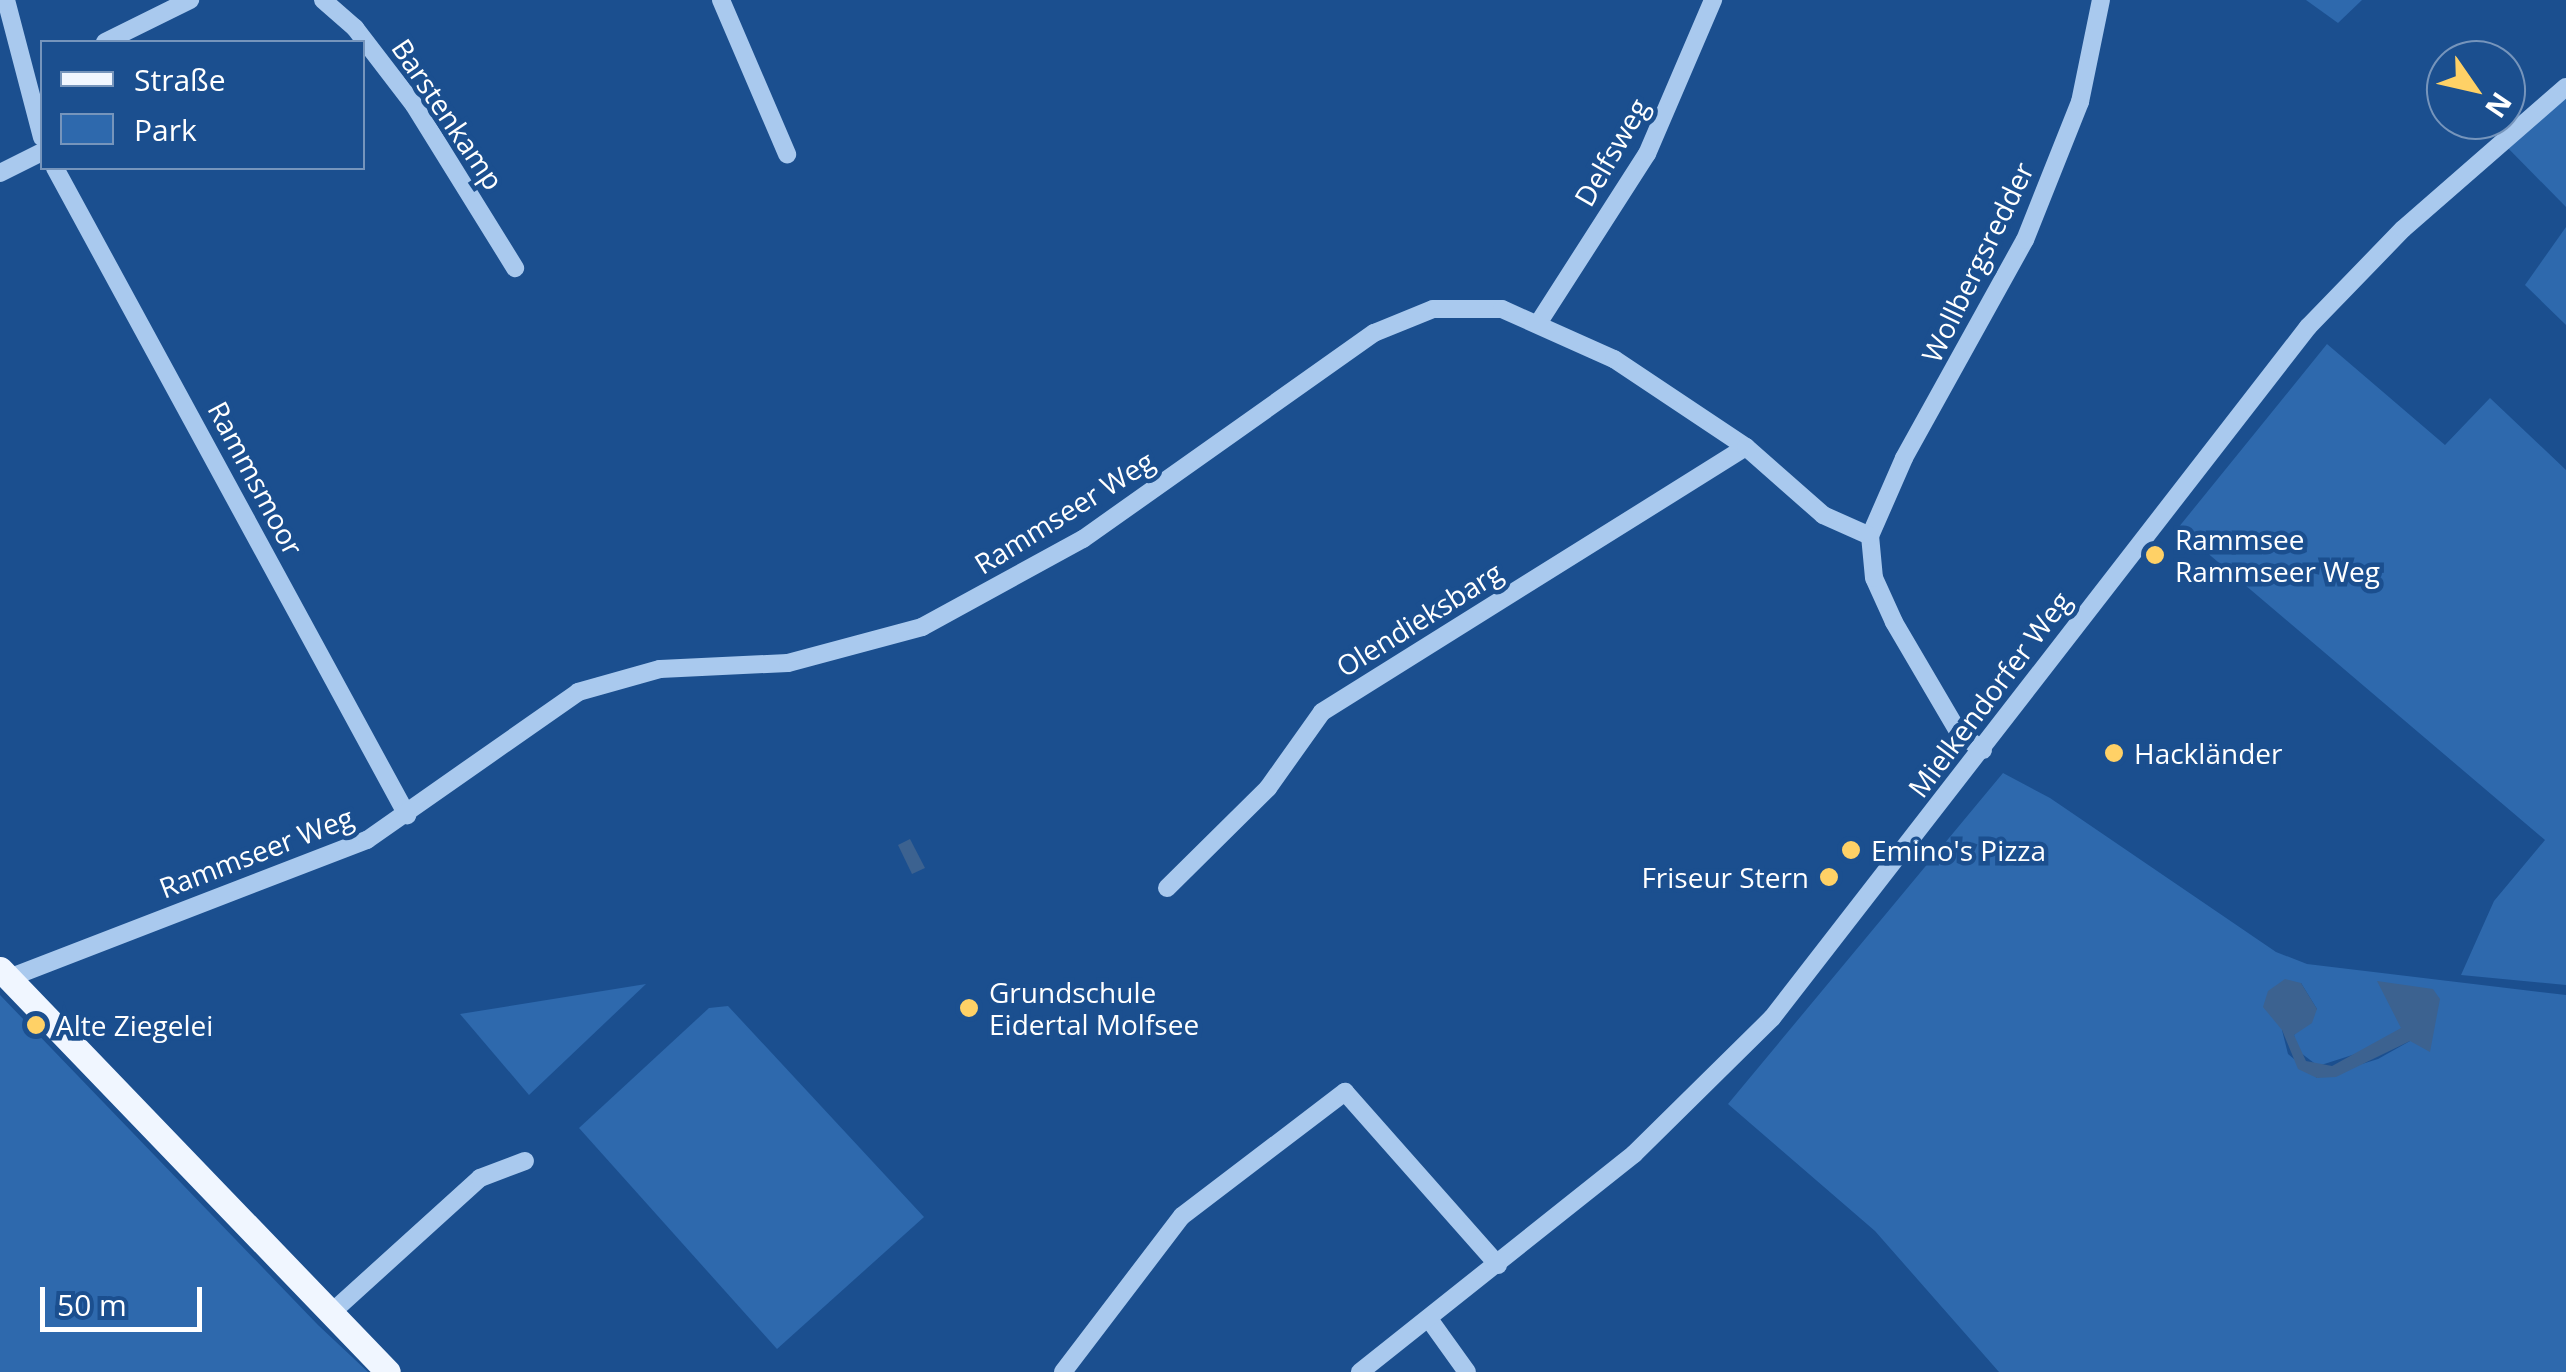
<!DOCTYPE html>
<meta charset="utf-8">
<style>
body{margin:0}
#map{position:relative;width:2566px;height:1372px;overflow:hidden;background:#1b4f8f;font-family:"Open Sans",sans-serif}
div>[style]{position:absolute}
.green>*{inset:0;background:#2e69ad}
.water>*{inset:0;background:#3c6290}
.minor>*{height:18px;margin:-9px;padding:0 9px;transform-origin:9px;border-radius:9px;background:#a9c9ee}
.major>*{height:25px;margin:-12.5px;padding:0 12.5px;transform-origin:12.5px;border-radius:12.5px;background:#f0f6ff}
.dots>*{width:28px;height:28px;translate:-50% -50%;box-sizing:border-box;border:5px solid #1b4f8f;border-radius:50%}
span{translate:-50% -50%;white-space:nowrap;text-align:center;line-height:1.15;-webkit-text-stroke:9px #1b4f8f;paint-order:stroke}
.street-label{font-size:28px;color:#fff}
.poi-label{font-size:28px;color:#fff}
.left{translate:0 -50%;text-align:left}
.right{translate:-100% -50%;text-align:right}
.legend{position:absolute;left:40px;top:40px;width:325px;height:130px;box-sizing:border-box;background:#1b4f8f;border:2px solid #7695bc;margin:0;padding:12px 18px;list-style:none;font-size:30px;color:#fff}
.legend li{display:flex;align-items:center;gap:20px;height:50px}
.legend b{width:50px;border:2px solid #7695bc}
.north{position:absolute;left:2426px;top:40px;width:100px;height:100px;box-sizing:border-box;background:#1b4f8f;border:2px solid #7695bc;border-radius:50%;rotate:124deg;font-size:28px;font-weight:700;line-height:40px;text-align:center;color:#fff}
.north::after{content:'';display:block;margin:auto;width:35px;height:45px;background:#ffd166;clip-path:polygon(50% 0,100% 100%,50% 72%,0 100%)}
.scale{position:absolute;left:40px;top:1287px;width:162px;height:45px;box-sizing:border-box;border:5px solid #fff;border-top:0;padding-left:12px;font-size:30px;line-height:35px;white-space:nowrap;color:#fff;-webkit-text-stroke:8px #1b4f8f;paint-order:stroke}
</style>
<div id="map">
<div class="green">
<i style="clip-path:polygon(2306px 0,2362px 0,2338px 23px)"></i>
<i style="clip-path:polygon(2566px 87px,2566px 207px,2501px 141px)"></i>
<i style="clip-path:polygon(2566px 227px,2566px 325px,2525px 285px)"></i>
<i style="clip-path:polygon(2327px 344px,2445px 445px,2490px 398px,2566px 470px,2566px 985px,2461px 975px,2494px 901px,2545px 840px,2178px 528px)"></i>
<i style="clip-path:polygon(evenodd,2003px 773px,2050px 798px,2276px 952px,2307px 964px,2566px 995px,2566px 1372px,1999px 1372px,1875px 1231px,1728px 1104px,2003px 773px,2378px 981px,2410px 1041px,2378px 1059px,2317px 1078px,2288px 1054px,2282px 1030px,2301px 983px,2317px 1009px,2294px 1035px,2297px 1050px,2318px 1066px,2371px 1049px,2402px 1028px,2378px 981px)"></i>
<i style="clip-path:polygon(646px 984px,529px 1095px,460px 1014px)"></i>
<i style="clip-path:polygon(0 995px,318px 1325px,368px 1372px,0 1372px)"></i>
<i style="clip-path:polygon(728px 1006px,924px 1217px,777px 1349px,579px 1128px,709px 1008px)"></i>
</div>
<div class="water">
<i style="clip-path:polygon(910px 839px,925px 868px,912px 874px,898px 845px)"></i>
<i style="clip-path:polygon(2285px 979px,2301px 983px,2317px 1009px,2312px 1023px,2294px 1035px,2306px 1061px,2332px 1066px,2401px 1028px,2377px 981px,2433px 989px,2440px 999px,2430px 1052px,2410px 1041px,2336px 1077px,2317px 1078px,2298px 1069px,2282px 1030px,2263px 1007px,2268px 991px)"></i>
</div>
<div class="minor">
<i style="left:6px;top:0;width:142px;rotate:75.3deg"></i>
<i style="left:323px;top:0;width:43px;rotate:41.2deg"></i>
<i style="left:355px;top:28px;width:97px;rotate:52.5deg"></i>
<i style="left:414px;top:105px;width:192px;rotate:58.2deg"></i>
<i style="left:721px;top:0;width:168px;rotate:66.8deg"></i>
<i style="left:105px;top:42px;width:95px;rotate:-26.3deg"></i>
<i style="left:55px;top:168px;width:737px;rotate:61.45deg"></i>
<i style="left:0;top:173px;width:47px;rotate:-26.6deg"></i>
<i style="left:1539px;top:322px;width:200px;rotate:-57.3deg"></i>
<i style="left:1647px;top:154px;width:168px;rotate:-66.8deg"></i>
<i style="left:1983px;top:750px;width:29px;rotate:-145deg"></i>
<i style="left:1959px;top:733px;width:129px;rotate:-120.4deg"></i>
<i style="left:1894px;top:622px;width:48px;rotate:-114.4deg"></i>
<i style="left:1874px;top:578px;width:42px;rotate:-95.4deg"></i>
<i style="left:1870px;top:536px;width:85px;rotate:-66.4deg"></i>
<i style="left:1904px;top:458px;width:249px;rotate:-61deg"></i>
<i style="left:2025px;top:240px;width:149px;rotate:-68.3deg"></i>
<i style="left:2080px;top:102px;width:104px;rotate:-78.4deg"></i>
<i style="left:1167px;top:888px;width:142px;rotate:-44.7deg"></i>
<i style="left:1268px;top:788px;width:93px;rotate:-54.6deg"></i>
<i style="left:1322px;top:712px;width:500px;rotate:-32.01deg"></i>
<i style="left:9px;top:978px;width:384px;rotate:-21.1deg"></i>
<i style="left:367px;top:840px;width:258px;rotate:-35deg"></i>
<i style="left:578px;top:692px;width:85px;rotate:-15.7deg"></i>
<i style="left:660px;top:669px;width:128px;rotate:-2.7deg"></i>
<i style="left:788px;top:663px;width:139px;rotate:-15deg"></i>
<i style="left:922px;top:627px;width:183px;rotate:-28.7deg"></i>
<i style="left:1083px;top:539px;width:357px;rotate:-35.3deg"></i>
<i style="left:1374px;top:333px;width:64px;rotate:-22.1deg"></i>
<i style="left:1433px;top:309px;width:69px"></i>
<i style="left:1502px;top:309px;width:123px;rotate:24.1deg"></i>
<i style="left:1614px;top:359px;width:159px;rotate:33.7deg"></i>
<i style="left:1746px;top:447px;width:103px;rotate:41.4deg"></i>
<i style="left:1823px;top:515px;width:51px;rotate:24.1deg"></i>
<i style="left:330px;top:1314px;width:202px;rotate:-42.2deg"></i>
<i style="left:480px;top:1178px;width:48px;rotate:-20.7deg"></i>
<i style="left:1429px;top:1319px;width:65px;rotate:54.4deg"></i>
<i style="left:1063px;top:1372px;width:196px;rotate:-52.7deg"></i>
<i style="left:1182px;top:1216px;width:205px;rotate:-37.3deg"></i>
<i style="left:1345px;top:1092px;width:231px;rotate:48.5deg"></i>
<i style="left:1360px;top:1372px;width:350px;rotate:-38.5deg"></i>
<i style="left:1634px;top:1154px;width:194px;rotate:-44.6deg"></i>
<i style="left:1772px;top:1018px;width:875px;rotate:-52.2deg"></i>
<i style="left:2308px;top:327px;width:136px;rotate:-45.9deg"></i>
<i style="left:2403px;top:229px;width:216px;rotate:-41.1deg"></i>
</div>
<div class="major">
<i style="left:0;top:969px;width:559px;rotate:46.09deg"></i>
</div>
<div class="dots">
<i style="left:2155px;top:555px;background:#ffd166"></i>
<i style="left:2114px;top:753px;background:#ffd166"></i>
<i style="left:1851px;top:850px;background:#ffd166"></i>
<i style="left:1829px;top:877px;background:#ffd166"></i>
<i style="left:969px;top:1008px;background:#ffd166"></i>
<i style="left:36px;top:1025px;background:#ffd166"></i>
</div>
<div class="street-label">
<span style="left:448px;top:114px;rotate:56deg">Barstenkamp</span>
<span style="left:1611px;top:152px;rotate:-60deg">Delfsweg</span>
<span style="left:1977px;top:262px;rotate:-64deg">Wollbergsredder</span>
<span style="left:256px;top:478px;rotate:62deg">Rammsmoor</span>
<span style="left:1064px;top:512px;rotate:-32deg">Rammseer Weg</span>
<span style="left:1419px;top:619px;rotate:-32deg">Olendieksbarg</span>
<span style="left:1989px;top:694px;rotate:-53deg">Mielkendorfer Weg</span>
<span style="left:256px;top:852px;rotate:-21deg">Rammseer Weg</span>
</div>
<div class="poi-label">
<span class="left" style="left:2175px;top:555px">Rammsee<br>Rammseer Weg</span>
<span class="left" style="left:2134px;top:753px">Hackländer</span>
<span class="left" style="left:1871px;top:850px">Emino's Pizza</span>
<span class="right" style="left:1809px;top:877px">Friseur Stern</span>
<span class="left" style="left:989px;top:1008px">Grundschule<br>Eidertal Molfsee</span>
<span class="left" style="left:56px;top:1025px">Alte Ziegelei</span>
</div>
<ul class="legend">
<li><b style="height:12px;background:#f0f6ff"></b>Straße</li>
<li><b style="height:28px;background:#2e69ad"></b>Park</li>
</ul>
<div class="north">N</div>
<div class="scale">50 m</div>
</div>
